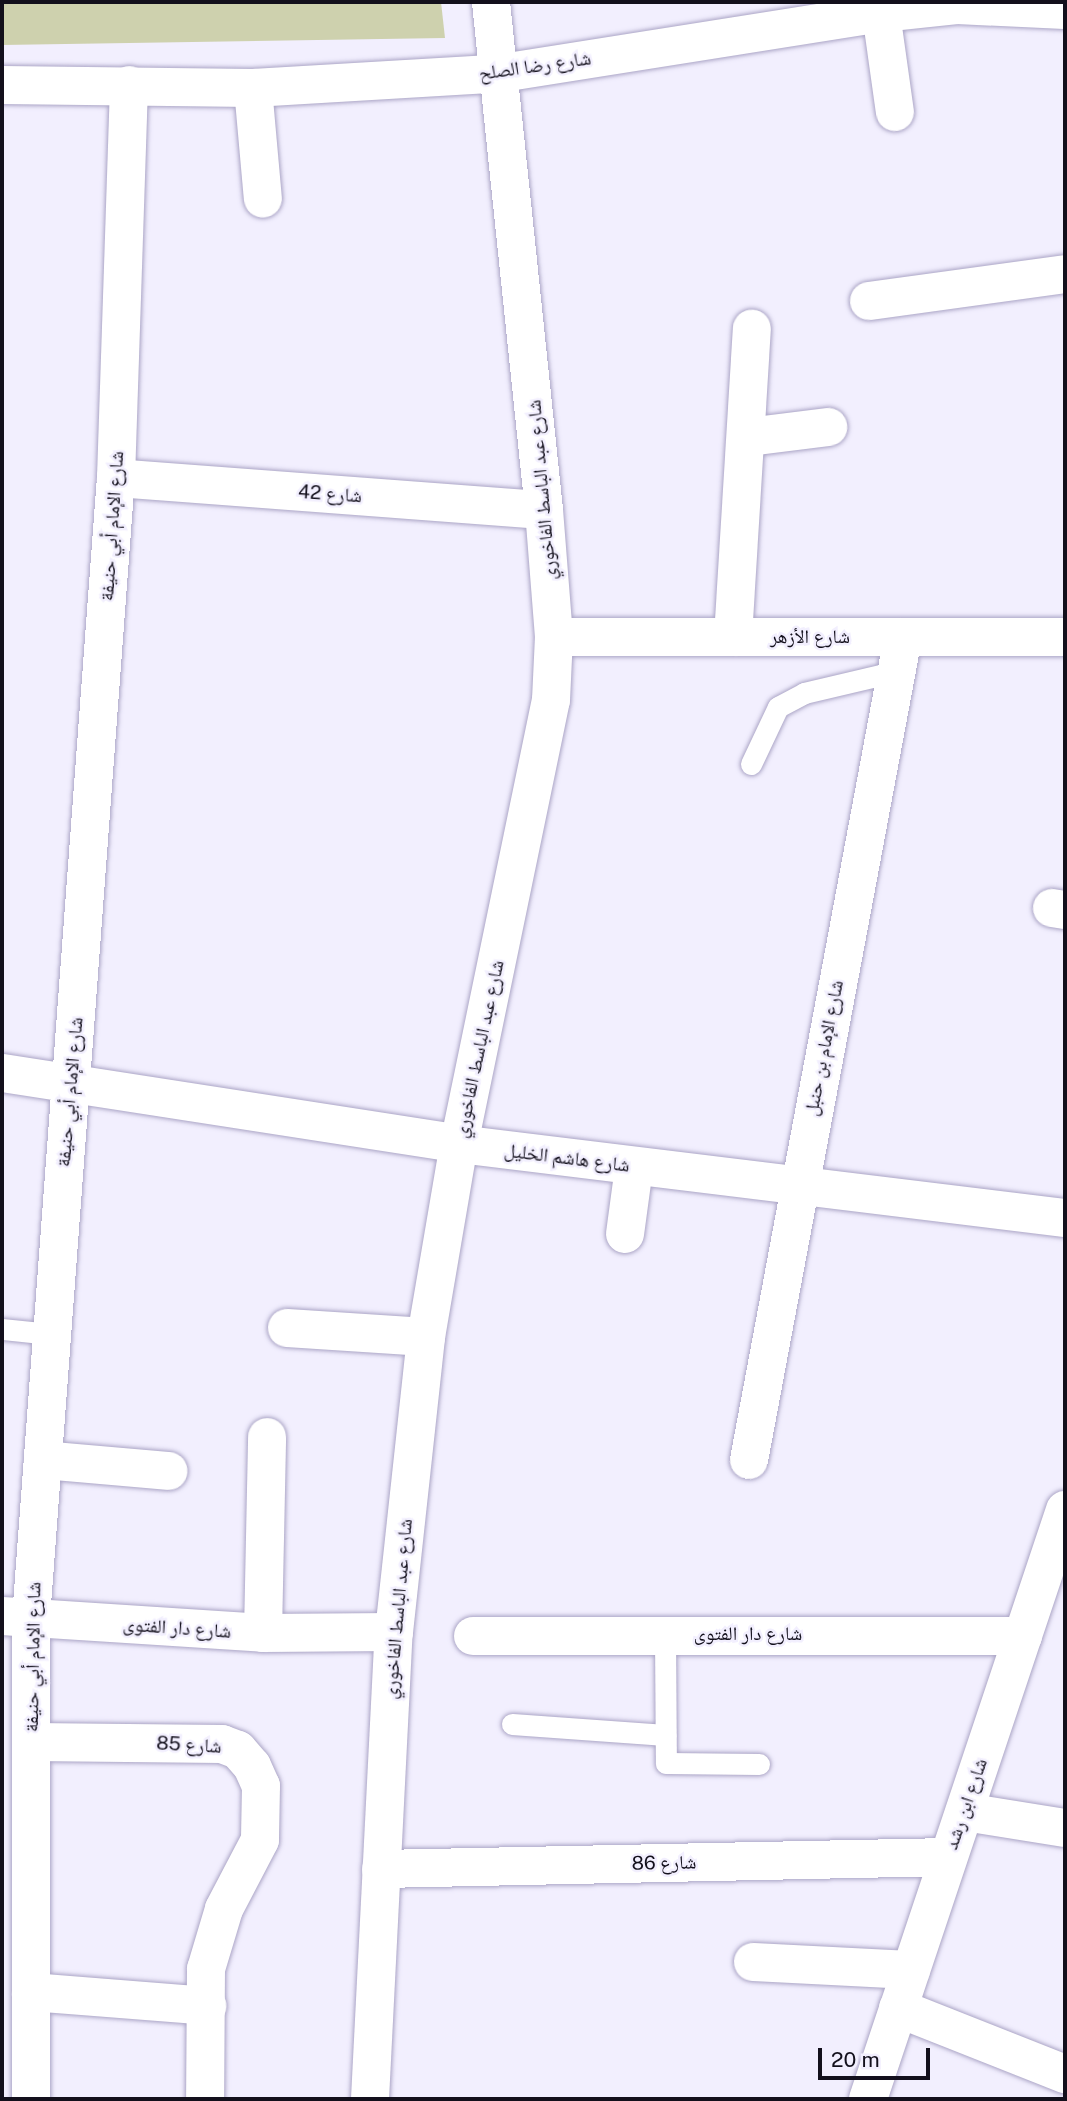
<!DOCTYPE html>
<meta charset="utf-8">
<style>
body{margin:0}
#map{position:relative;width:1067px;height:2101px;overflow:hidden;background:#f2effe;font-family:"Public Sans","Noto Naskh Arabic",sans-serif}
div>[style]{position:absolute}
.green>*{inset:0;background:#ced1ae}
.roads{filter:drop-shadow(0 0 2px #aba5c6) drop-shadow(0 0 2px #aba5c6)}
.service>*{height:21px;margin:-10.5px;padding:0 10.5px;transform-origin:10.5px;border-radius:10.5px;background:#fff}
.minor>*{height:38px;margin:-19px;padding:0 19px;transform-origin:19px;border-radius:19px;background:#fff}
span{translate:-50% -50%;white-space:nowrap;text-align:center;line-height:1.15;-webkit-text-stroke:5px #f2effe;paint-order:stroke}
.street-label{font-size:19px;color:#13101c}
.frame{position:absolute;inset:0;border:4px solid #13101c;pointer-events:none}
.scale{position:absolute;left:818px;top:2048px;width:112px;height:32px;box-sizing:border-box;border:4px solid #13101c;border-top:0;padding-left:9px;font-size:21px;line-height:24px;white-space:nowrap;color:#13101c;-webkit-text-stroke:5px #f2effe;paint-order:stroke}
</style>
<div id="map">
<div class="green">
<i style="clip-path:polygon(2px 2px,441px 2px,445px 38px,2px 45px)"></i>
</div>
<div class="roads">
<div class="service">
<i style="left:751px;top:764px;width:63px;rotate:-64.7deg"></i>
<i style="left:778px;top:707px;width:30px;rotate:-28deg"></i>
<i style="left:804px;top:693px;width:96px;rotate:-13.3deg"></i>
<i style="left:2px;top:1329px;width:48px;rotate:5.9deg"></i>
<i style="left:665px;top:1634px;width:129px;rotate:89.6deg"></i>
<i style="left:666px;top:1763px;width:93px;rotate:0.6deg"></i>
<i style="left:512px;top:1724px;width:154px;rotate:4.1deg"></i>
</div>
<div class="minor">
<i style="left:881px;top:13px;width:100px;rotate:82deg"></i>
<i style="left:2px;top:85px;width:251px;rotate:0.7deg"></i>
<i style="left:253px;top:88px;width:249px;rotate:-3.4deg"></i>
<i style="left:502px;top:73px;width:384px;rotate:-9deg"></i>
<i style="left:881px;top:13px;width:76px;rotate:-6deg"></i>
<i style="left:957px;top:5px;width:108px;rotate:2.7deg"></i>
<i style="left:253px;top:88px;width:111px;rotate:84.9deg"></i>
<i style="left:869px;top:301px;width:198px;rotate:-7.8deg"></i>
<i style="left:748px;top:437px;width:81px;rotate:-7.1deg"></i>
<i style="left:116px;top:478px;width:429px;rotate:4.3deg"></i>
<i style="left:554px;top:637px;width:511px"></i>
<i style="left:733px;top:637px;width:309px;rotate:-86.5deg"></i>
<i style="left:1052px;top:908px;width:13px;rotate:9deg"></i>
<i style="left:2px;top:1073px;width:462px;rotate:8.8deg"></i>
<i style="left:459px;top:1144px;width:611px;rotate:6.96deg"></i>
<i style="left:625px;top:1234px;width:68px;rotate:-82.3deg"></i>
<i style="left:287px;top:1328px;width:139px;rotate:3.7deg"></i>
<i style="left:43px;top:1460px;width:126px;rotate:5deg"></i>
<i style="left:749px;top:1460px;width:837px;rotate:-79.4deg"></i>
<i style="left:2px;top:1616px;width:262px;rotate:3.7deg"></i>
<i style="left:263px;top:1633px;width:131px;rotate:-0.4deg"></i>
<i style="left:263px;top:1633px;width:196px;rotate:-88.8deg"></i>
<i style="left:473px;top:1636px;width:550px"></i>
<i style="left:32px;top:1742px;width:190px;rotate:0.6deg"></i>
<i style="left:222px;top:1744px;width:17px;rotate:21deg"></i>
<i style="left:238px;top:1750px;width:21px;rotate:49deg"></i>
<i style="left:252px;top:1766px;width:22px;rotate:66deg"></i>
<i style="left:261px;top:1786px;width:54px;rotate:91.1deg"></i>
<i style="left:260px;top:1840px;width:78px;rotate:117.6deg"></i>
<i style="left:224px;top:1909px;width:63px;rotate:106.7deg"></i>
<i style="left:206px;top:1969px;width:130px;rotate:90.4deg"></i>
<i style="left:965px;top:1812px;width:101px;rotate:9.1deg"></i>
<i style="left:381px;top:1869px;width:567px;rotate:-1.21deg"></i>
<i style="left:753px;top:1962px;width:158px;rotate:2.9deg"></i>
<i style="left:31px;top:1992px;width:177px;rotate:4.5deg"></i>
<i style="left:898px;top:2008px;width:180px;rotate:21.6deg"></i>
<i style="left:31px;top:2099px;width:481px;rotate:-90deg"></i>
<i style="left:31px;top:1618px;width:1143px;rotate:-85.74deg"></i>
<i style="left:116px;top:478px;width:393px;rotate:-88.1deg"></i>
<i style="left:370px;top:2099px;width:468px;rotate:-87.1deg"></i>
<i style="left:394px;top:1632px;width:297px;rotate:-83.8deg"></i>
<i style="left:426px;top:1337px;width:196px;rotate:-80.3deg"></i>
<i style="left:459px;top:1144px;width:453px;rotate:-78.3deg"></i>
<i style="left:551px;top:700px;width:63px;rotate:-87.3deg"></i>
<i style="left:554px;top:637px;width:127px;rotate:-94.5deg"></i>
<i style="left:544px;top:510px;width:511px;rotate:-95.96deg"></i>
<i style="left:868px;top:2099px;width:621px;rotate:-71.51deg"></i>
</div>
</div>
<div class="street-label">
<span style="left:535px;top:66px;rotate:-8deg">شارع رضا الصلح</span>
<span style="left:542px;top:490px;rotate:-95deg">شارع عبد الباسط الفاخوري</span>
<span style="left:330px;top:494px;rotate:4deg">شارع 42</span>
<span style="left:112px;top:526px;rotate:-86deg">شارع الإمام أبي حنيفة</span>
<span style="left:810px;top:637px">شارع الأزهر</span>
<span style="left:824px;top:1048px;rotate:-79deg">شارع الإمام بن حنبل</span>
<span style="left:479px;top:1049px;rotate:-78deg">شارع عبد الباسط الفاخوري</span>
<span style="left:70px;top:1092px;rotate:-85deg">شارع الإمام أبي حنيفة</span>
<span style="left:567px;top:1158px;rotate:7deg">شارع هاشم الخليل</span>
<span style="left:398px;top:1609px;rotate:-85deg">شارع عبد الباسط الفاخوري</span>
<span style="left:177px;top:1628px;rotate:4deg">شارع دار الفتوى</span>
<span style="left:748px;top:1634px">شارع دار الفتوى</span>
<span style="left:33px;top:1657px;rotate:-89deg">شارع الإمام أبي حنيفة</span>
<span style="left:189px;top:1745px;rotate:3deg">شارع 85</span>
<span style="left:966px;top:1804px;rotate:-71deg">شارع ابن رشد</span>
<span style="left:664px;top:1863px;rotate:-1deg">شارع 86</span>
</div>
<div class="frame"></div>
<div class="scale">20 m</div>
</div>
